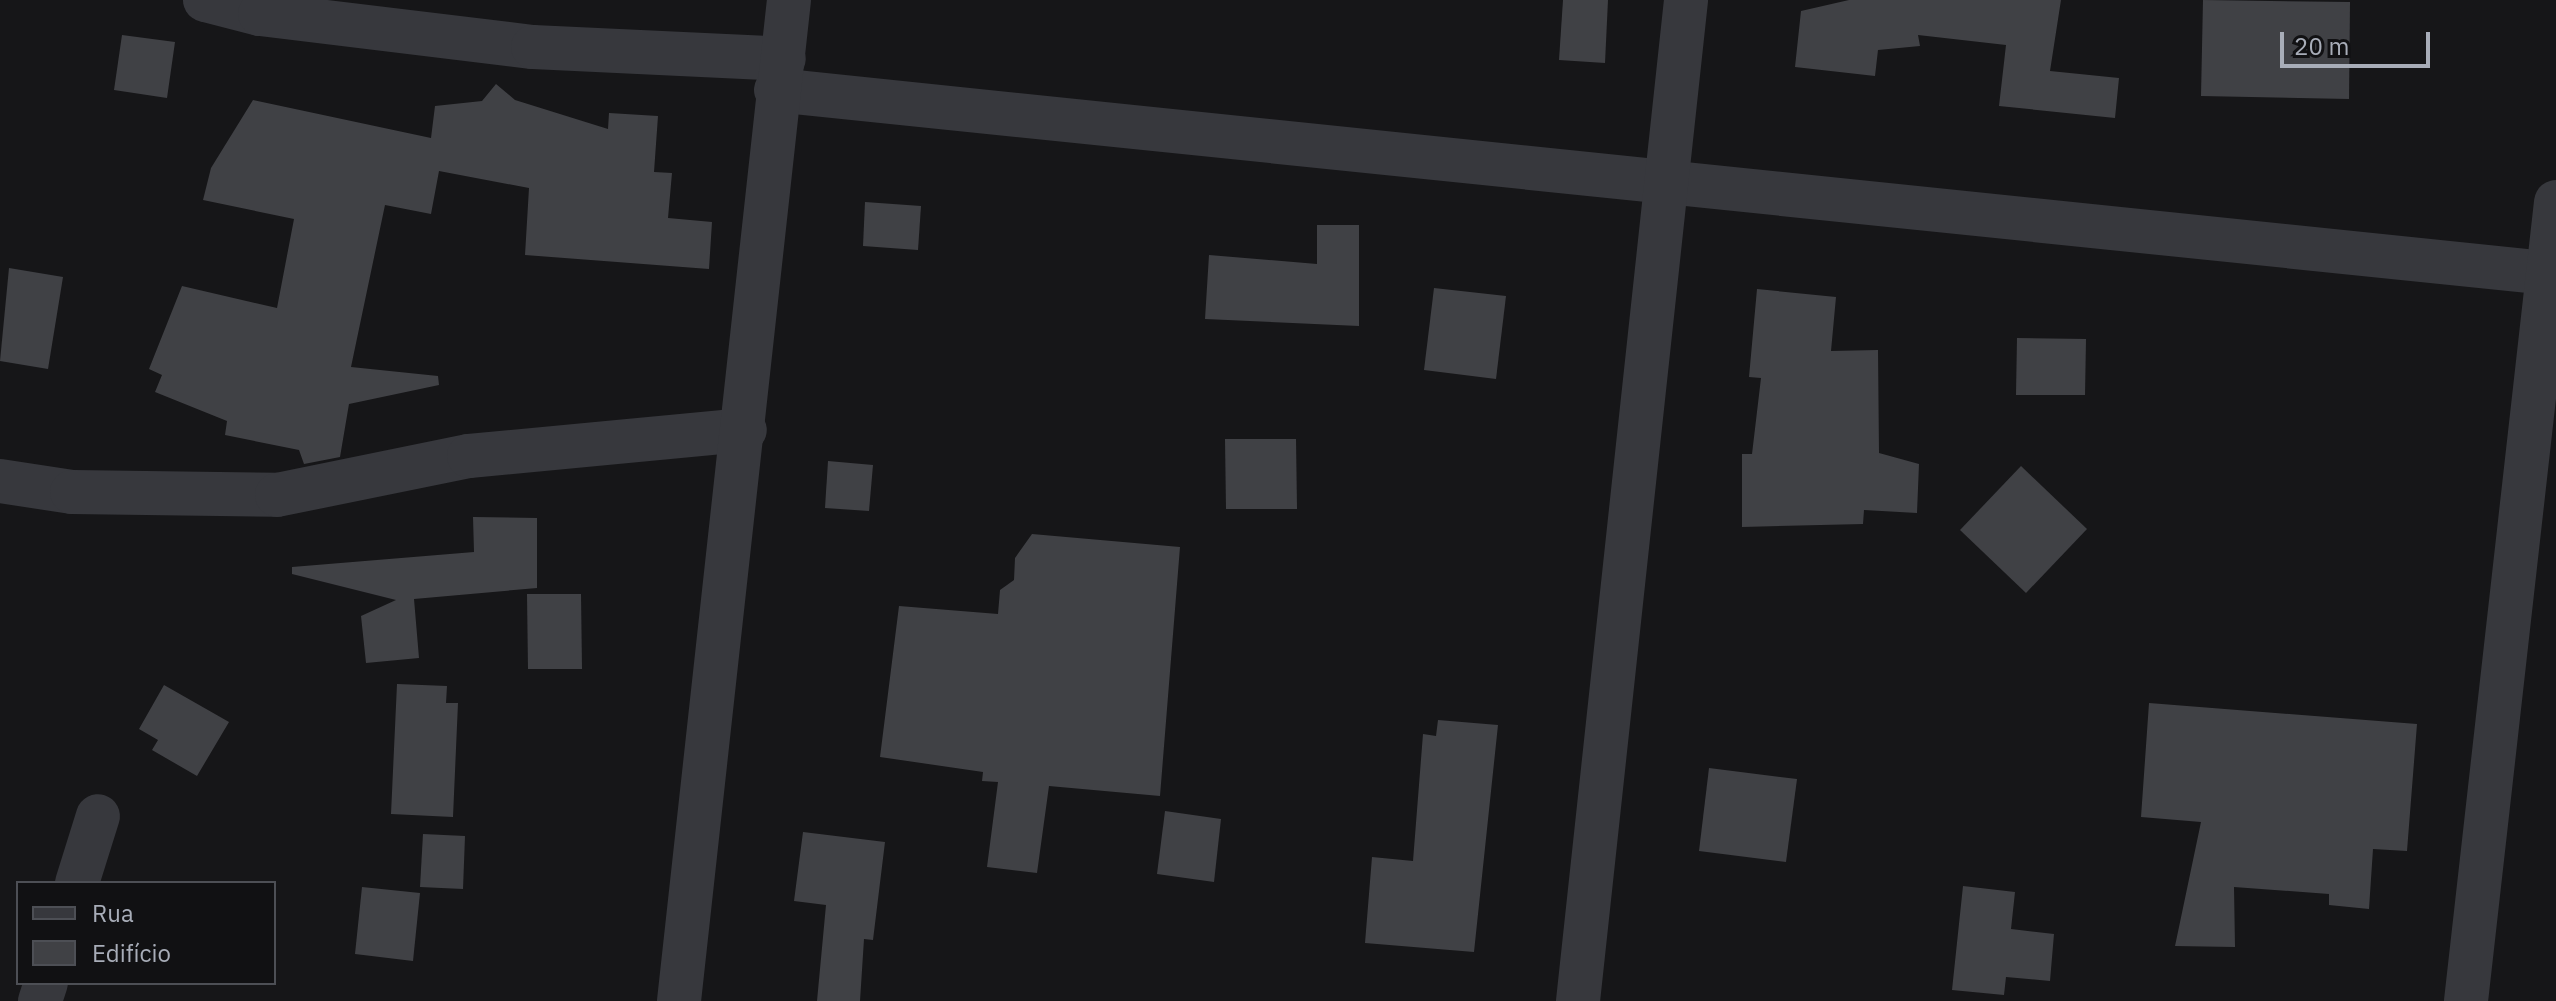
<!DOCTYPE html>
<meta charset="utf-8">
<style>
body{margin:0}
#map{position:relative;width:2556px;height:1001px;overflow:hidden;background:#161618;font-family:"IBM Plex Sans",sans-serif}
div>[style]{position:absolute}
.building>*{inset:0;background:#404145}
.minor>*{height:44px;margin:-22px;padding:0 22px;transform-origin:22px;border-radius:22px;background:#37383d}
span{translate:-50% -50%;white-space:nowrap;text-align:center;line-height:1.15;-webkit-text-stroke:7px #111113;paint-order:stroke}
.legend{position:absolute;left:16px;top:881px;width:260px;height:104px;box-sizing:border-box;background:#111113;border:2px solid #4d4f55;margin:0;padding:10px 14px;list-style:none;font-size:24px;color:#a8adb8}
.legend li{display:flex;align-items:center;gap:16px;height:40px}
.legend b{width:40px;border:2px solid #4d4f55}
.scale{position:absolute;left:2280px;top:32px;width:150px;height:36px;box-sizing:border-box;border:4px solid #a8adb8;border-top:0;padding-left:10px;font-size:24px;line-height:28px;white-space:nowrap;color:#a8adb8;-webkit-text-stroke:6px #111113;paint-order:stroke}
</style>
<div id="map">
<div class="building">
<i style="clip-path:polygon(1563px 0,1608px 0,1605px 63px,1559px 60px)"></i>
<i style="clip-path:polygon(1849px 0,2061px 0,2050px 71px,2119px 78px,2115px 118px,1999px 106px,2006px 45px,1918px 35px,1920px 46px,1878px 50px,1875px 76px,1795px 67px,1801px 11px)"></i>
<i style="clip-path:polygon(2203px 0,2350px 2px,2349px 99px,2201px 96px)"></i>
<i style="clip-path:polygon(122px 35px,175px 42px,167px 98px,114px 90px)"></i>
<i style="clip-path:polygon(496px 84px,515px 100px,608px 129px,609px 113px,658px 116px,654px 172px,672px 173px,668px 218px,712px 222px,709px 269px,525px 255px,529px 188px,439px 171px,431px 214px,385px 205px,351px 367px,438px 376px,439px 385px,349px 404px,340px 457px,304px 464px,299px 450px,225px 435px,227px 421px,155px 392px,162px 375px,149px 369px,182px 286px,277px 308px,294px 219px,203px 200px,211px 168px,253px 100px,431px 138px,435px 106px,482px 101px)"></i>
<i style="clip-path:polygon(865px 202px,921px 206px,918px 250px,863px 246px)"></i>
<i style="clip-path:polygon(1317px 225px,1359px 225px,1359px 326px,1205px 319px,1209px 255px,1317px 264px)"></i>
<i style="clip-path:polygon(9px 268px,63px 277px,48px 369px,0 361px)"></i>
<i style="clip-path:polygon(1434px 288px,1506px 296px,1496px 379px,1424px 370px)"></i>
<i style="clip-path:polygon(1757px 289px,1836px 297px,1831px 351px,1878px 350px,1879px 453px,1919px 464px,1917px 513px,1864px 510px,1863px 524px,1742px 527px,1742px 454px,1752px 454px,1761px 378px,1749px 377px)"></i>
<i style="clip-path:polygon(2017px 338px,2086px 339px,2085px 395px,2016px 395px)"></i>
<i style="clip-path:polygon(1225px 439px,1296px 439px,1297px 509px,1226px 509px)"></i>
<i style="clip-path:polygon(828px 461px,873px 465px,869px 511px,825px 508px)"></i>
<i style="clip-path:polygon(2021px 466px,2087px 529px,2026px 593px,1960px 530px)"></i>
<i style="clip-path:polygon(473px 517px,537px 518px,537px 588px,414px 599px,419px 658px,366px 663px,361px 616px,396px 600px,292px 574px,292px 567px,474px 552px)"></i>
<i style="clip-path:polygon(1032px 534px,1180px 547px,1160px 796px,1049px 786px,1037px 873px,987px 867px,998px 782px,982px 781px,983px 772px,880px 757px,899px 606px,998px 614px,1000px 590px,1014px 580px,1015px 558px)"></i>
<i style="clip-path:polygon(527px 594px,581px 594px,582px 669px,528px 669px)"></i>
<i style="clip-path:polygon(397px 684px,447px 686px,446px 703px,458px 703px,453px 817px,391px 814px)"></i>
<i style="clip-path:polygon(164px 685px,229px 722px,197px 776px,152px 750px,158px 740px,139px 729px)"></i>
<i style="clip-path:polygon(2149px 703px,2417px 724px,2407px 851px,2373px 849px,2369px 909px,2329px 905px,2329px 894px,2234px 887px,2235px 947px,2175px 946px,2201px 822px,2141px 817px)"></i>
<i style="clip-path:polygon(1438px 720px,1498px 725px,1474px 952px,1365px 943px,1372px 857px,1413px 861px,1423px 734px,1436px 736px)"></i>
<i style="clip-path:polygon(1709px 768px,1797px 779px,1786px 862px,1699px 851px)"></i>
<i style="clip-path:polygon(1165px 811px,1221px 819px,1214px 882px,1157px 874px)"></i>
<i style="clip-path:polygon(803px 832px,885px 842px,873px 940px,864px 939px,860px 1001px,817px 1001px,826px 905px,794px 901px)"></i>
<i style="clip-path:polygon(423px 834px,465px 836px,463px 889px,420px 887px)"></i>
<i style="clip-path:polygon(1963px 886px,2015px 892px,2011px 929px,2054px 934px,2050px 981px,2006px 977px,2004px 995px,1952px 990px)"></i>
<i style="clip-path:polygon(362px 887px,420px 893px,413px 961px,355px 954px)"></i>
</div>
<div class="minor">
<i style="left:205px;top:0;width:57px;rotate:14.3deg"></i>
<i style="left:260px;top:14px;width:275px;rotate:6.9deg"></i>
<i style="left:533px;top:47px;width:251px;rotate:2.7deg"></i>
<i style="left:776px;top:90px;width:1789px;rotate:5.9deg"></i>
<i style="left:0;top:481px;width:73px;rotate:8.7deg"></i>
<i style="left:72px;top:492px;width:205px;rotate:0.8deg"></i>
<i style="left:277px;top:495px;width:196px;rotate:-11.5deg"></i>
<i style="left:469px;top:456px;width:277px;rotate:-5.4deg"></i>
<i style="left:77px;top:883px;width:70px;rotate:-72.6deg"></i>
<i style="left:40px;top:1001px;width:19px;rotate:-72deg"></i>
<i style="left:679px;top:1001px;width:1007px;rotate:-83.73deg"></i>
<i style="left:1578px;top:1001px;width:1007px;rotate:-83.84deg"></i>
<i style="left:2466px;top:1001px;width:804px;rotate:-83.57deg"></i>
</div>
<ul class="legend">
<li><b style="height:10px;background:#37383d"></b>Rua</li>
<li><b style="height:22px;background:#404145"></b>Edifício</li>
</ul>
<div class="scale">20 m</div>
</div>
